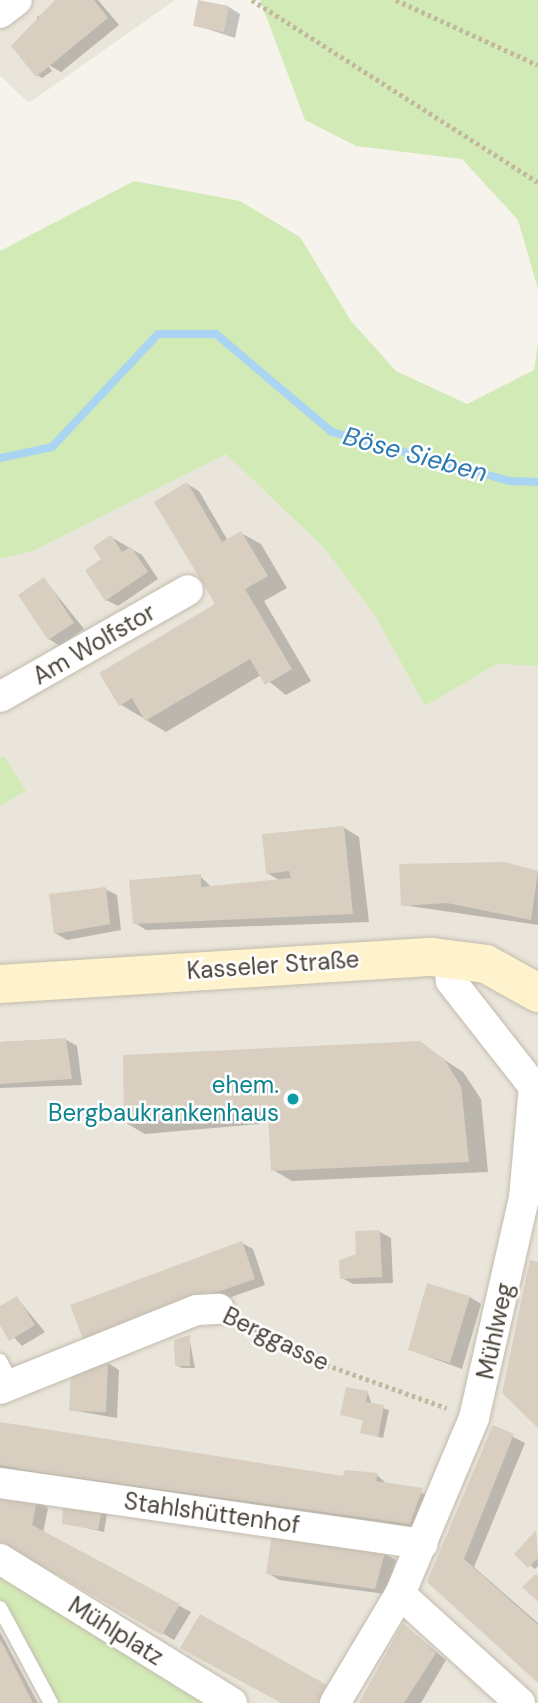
<!DOCTYPE html>
<meta charset="utf-8">
<style>
body{margin:0}
#map{position:relative;width:538px;height:1703px;overflow:hidden;background:#f6f3ec;font-family:"DM Sans",sans-serif}
div>[style]{position:absolute}
.residential>*{inset:0;background:#eae5da}
.green>*{inset:0;background:#d2eab5}
.shadow>*{inset:0;background:#0003}
.stream>*{height:8px;margin:-4px;padding:0 4px;transform-origin:4px;border-radius:4px;background:#a9d4f2}
.building>*{inset:0;background:#d8cfc1}
.path>*{height:4.5px;margin-top:-2.25px;transform-origin:0;background:repeating-linear-gradient(90deg,#c4b79f 0 3.5px,transparent 0 7px)}
.roads{filter:drop-shadow(0 0 2px #c2bbae) drop-shadow(0 0 2px #c2bbae)}
.service>*{height:14px;margin:-7px;padding:0 7px;transform-origin:7px;border-radius:7px;background:#fff}
.minor>*{height:30px;margin:-15px;padding:0 15px;transform-origin:15px;border-radius:15px;background:#fff}
.secondary>*{height:38px;margin:-19px;padding:0 19px;transform-origin:19px;border-radius:19px;background:#fff3cd}
.dots>*{width:19px;height:19px;translate:-50% -50%;box-sizing:border-box;border:4px solid #fff;border-radius:50%}
span{translate:-50% -50%;white-space:nowrap;text-align:center;line-height:1.15;-webkit-text-stroke:5px #fff;paint-order:stroke}
.street-label{font-size:24px;color:#4b4439}
.culture-label{font-size:24px;color:#0d838f}
.right{translate:-100% -50%;text-align:right}
.water-label{font-size:26px;color:#2e7ab2;font-style:italic}
</style>
<div id="map">
<div class="residential">
<i style="clip-path:polygon(0 0,175px 0,29px 103px,0 76px)"></i>
<i style="clip-path:polygon(226px 454px,324px 548px,374px 614px,425px 706px,497px 664px,538px 666px,538px 1703px,0 1703px,0 559px,33px 551px)"></i>
</div>
<div class="green">
<i style="clip-path:polygon(260px 0,538px 0,538px 289px,518px 220px,462px 159px,356px 146px,305px 120px)"></i>
<i style="clip-path:polygon(134px 181px,240px 201px,300px 237px,351px 321px,396px 371px,467px 404px,534px 370px,538px 343px,538px 666px,497px 664px,425px 706px,374px 614px,324px 548px,226px 454px,33px 551px,0 559px,0 251px)"></i>
<i style="clip-path:polygon(4px 756px,26px 791px,0 806px,0 758px)"></i>
<i style="clip-path:polygon(0 1559px,232px 1703px,51px 1703px,0 1608px)"></i>
</div>
<div class="shadow">
<i style="clip-path:polygon(67px 0,98px 0,119px 25px,61px 72px,47px 64px,52px 71px,42px 78px,37px 75px,37px 17px)"></i>
<i style="clip-path:polygon(229px 7px,240px 14px,235px 38px,195px 25px)"></i>
<i style="clip-path:polygon(187px 484px,199px 491px,228px 541px,241px 533px,261px 544px,287px 588px,264px 601px,311px 681px,286px 695px,261px 675px,166px 732px,120px 704px,218px 605px)"></i>
<i style="clip-path:polygon(111px 537px,142px 555px,158px 579px,118px 606px,106px 600px,104px 559px)"></i>
<i style="clip-path:polygon(44px 579px,84px 629px,60px 646px,49px 639px)"></i>
<i style="clip-path:polygon(343px 827px,359px 837px,369px 922px,146px 930px,135px 923px,200px 876px,212px 888px,281px 881px,267px 873px)"></i>
<i style="clip-path:polygon(504px 864px,538px 873px,538px 925px,403px 905px)"></i>
<i style="clip-path:polygon(105px 889px,117px 895px,121px 930px,67px 940px,55px 933px)"></i>
<i style="clip-path:polygon(65px 1039px,77px 1046px,82px 1085px,0 1088px,0 1042px)"></i>
<i style="clip-path:polygon(419px 1043px,463px 1072px,481px 1099px,488px 1172px,292px 1181px,273px 1170px,271px 1123px,145px 1134px,126px 1123px)"></i>
<i style="clip-path:polygon(380px 1232px,391px 1238px,393px 1283px,353px 1284px,342px 1278px)"></i>
<i style="clip-path:polygon(242px 1243px,253px 1249px,265px 1285px,96px 1345px,85px 1338px)"></i>
<i style="clip-path:polygon(470px 1297px,481px 1304px,462px 1369px,410px 1350px)"></i>
<i style="clip-path:polygon(17px 1298px,45px 1332px,22px 1346px,0 1322px,0 1308px)"></i>
<i style="clip-path:polygon(189px 1337px,195px 1368px,182px 1368px,176px 1365px)"></i>
<i style="clip-path:polygon(108px 1363px,119px 1370px,117px 1418px,71px 1410px)"></i>
<i style="clip-path:polygon(347px 1389px,368px 1393px,372px 1405px,389px 1410px,383px 1438px,362px 1432px,365px 1421px,342px 1414px)"></i>
<i style="clip-path:polygon(0 1427px,344px 1478px,377px 1475px,388px 1485px,433px 1496px,422px 1530px,0 1469px)"></i>
<i style="clip-path:polygon(494px 1427px,525px 1443px,474px 1567px,538px 1623px,538px 1680px,430px 1581px)"></i>
<i style="clip-path:polygon(37px 1501px,48px 1508px,43px 1533px,191px 1612px,174px 1640px,0 1540px)"></i>
<i style="clip-path:polygon(102px 1511px,107px 1514px,104px 1532px,64px 1523px)"></i>
<i style="clip-path:polygon(536px 1533px,538px 1566px,535px 1569px,516px 1554px)"></i>
<i style="clip-path:polygon(274px 1536px,385px 1554px,396px 1560px,386px 1594px,279px 1580px,268px 1573px)"></i>
<i style="clip-path:polygon(404px 1625px,446px 1660px,421px 1703px,361px 1703px)"></i>
<i style="clip-path:polygon(0 1632px,38px 1703px,0 1703px)"></i>
</div>
<div class="stream">
<i style="left:0;top:458px;width:53px;rotate:-11.9deg"></i>
<i style="left:52px;top:447px;width:155px;rotate:-46.8deg"></i>
<i style="left:158px;top:334px;width:58px"></i>
<i style="left:216px;top:334px;width:152px;rotate:40.2deg"></i>
<i style="left:332px;top:432px;width:185px;rotate:15.4deg"></i>
<i style="left:510px;top:481px;width:28px;rotate:2deg"></i>
</div>
<div class="building">
<i style="clip-path:polygon(55px 0,94px 0,108px 18px,36px 77px,11px 46px)"></i>
<i style="clip-path:polygon(198px 0,229px 6px,224px 32px,193px 26px)"></i>
<i style="clip-path:polygon(187px 482px,222px 542px,241px 531px,268px 576px,245px 589px,292px 669px,265px 685px,250px 659px,145px 721px,132px 698px,119px 706px,99px 673px,215px 604px,154px 502px)"></i>
<i style="clip-path:polygon(111px 535px,122px 552px,131px 547px,148px 572px,105px 601px,85px 570px,101px 559px,93px 547px)"></i>
<i style="clip-path:polygon(44px 577px,74px 623px,48px 640px,18px 595px)"></i>
<i style="clip-path:polygon(344px 826px,353px 914px,133px 924px,129px 880px,201px 874px,201px 887px,291px 878px,289px 871px,266px 874px,262px 834px)"></i>
<i style="clip-path:polygon(504px 862px,538px 871px,531px 920px,447px 903px,401px 906px,399px 864px)"></i>
<i style="clip-path:polygon(106px 887px,110px 924px,54px 934px,49px 894px)"></i>
<i style="clip-path:polygon(66px 1038px,72px 1079px,0 1084px,0 1042px)"></i>
<i style="clip-path:polygon(420px 1041px,444px 1059px,461px 1086px,469px 1162px,271px 1171px,268px 1111px,124px 1124px,123px 1055px)"></i>
<i style="clip-path:polygon(380px 1230px,382px 1277px,340px 1279px,339px 1260px,356px 1254px,355px 1231px)"></i>
<i style="clip-path:polygon(242px 1241px,255px 1279px,83px 1339px,70px 1305px)"></i>
<i style="clip-path:polygon(530px 1260px,538px 1262px,538px 1428px,502px 1393px)"></i>
<i style="clip-path:polygon(427px 1283px,470px 1296px,450px 1363px,408px 1350px)"></i>
<i style="clip-path:polygon(17px 1296px,35px 1325px,9px 1341px,0 1325px,0 1306px)"></i>
<i style="clip-path:polygon(190px 1335px,190px 1366px,175px 1366px,174px 1340px)"></i>
<i style="clip-path:polygon(108px 1362px,106px 1412px,69px 1411px,71px 1374px)"></i>
<i style="clip-path:polygon(346px 1387px,368px 1391px,366px 1402px,384px 1405px,378px 1437px,360px 1433px,363px 1420px,340px 1415px)"></i>
<i style="clip-path:polygon(0 1422px,343px 1476px,345px 1470px,378px 1473px,376px 1481px,423px 1488px,410px 1524px,36px 1472px,0 1465px)"></i>
<i style="clip-path:polygon(493px 1425px,514px 1434px,464px 1559px,538px 1625px,538px 1683px,427px 1582px)"></i>
<i style="clip-path:polygon(0 1496px,37px 1500px,32px 1525px,180px 1604px,162px 1635px,0 1542px)"></i>
<i style="clip-path:polygon(63px 1503px,102px 1509px,98px 1530px,62px 1524px)"></i>
<i style="clip-path:polygon(536px 1530px,538px 1558px,528px 1568px,514px 1554px)"></i>
<i style="clip-path:polygon(272px 1534px,385px 1552px,375px 1589px,266px 1574px)"></i>
<i style="clip-path:polygon(536px 1574px,538px 1576px,538px 1602px,522px 1587px)"></i>
<i style="clip-path:polygon(200px 1614px,327px 1685px,318px 1703px,281px 1703px,180px 1648px)"></i>
<i style="clip-path:polygon(403px 1623px,436px 1653px,404px 1703px,359px 1703px)"></i>
<i style="clip-path:polygon(0 1640px,4px 1646px,33px 1703px,0 1703px)"></i>
</div>
<div class="path">
<i style="left:252px;top:0;width:339px;rotate:32.5deg"></i>
<i style="left:396px;top:0;width:156px;rotate:24.6deg"></i>
<i style="left:243px;top:1322px;width:80px;rotate:28.5deg"></i>
<i style="left:313px;top:1360px;width:142px;rotate:19.7deg"></i>
</div>
<div class="roads">
<div class="service">
<i style="left:0;top:1361px;width:26px;rotate:62deg"></i>
<i style="left:0;top:1608px;width:108px;rotate:61.8deg"></i>
</div>
<div class="minor">
<i style="left:0;top:13px;width:21px;rotate:-37deg"></i>
<i style="left:0;top:697px;width:216px;rotate:-29.6deg"></i>
<i style="left:0;top:1389px;width:212px;rotate:-21.9deg"></i>
<i style="left:197px;top:1310px;width:22px;rotate:-3deg"></i>
<i style="left:0;top:1483px;width:427px;rotate:8.2deg"></i>
<i style="left:0;top:1559px;width:273px;rotate:31.8deg"></i>
<i style="left:400px;top:1594px;width:162px;rotate:42.2deg"></i>
<i style="left:335px;top:1703px;width:127px;rotate:-59.2deg"></i>
<i style="left:400px;top:1594px;width:191px;rotate:-67.2deg"></i>
<i style="left:474px;top:1418px;width:226px;rotate:-77.2deg"></i>
<i style="left:524px;top:1198px;width:111px;rotate:-84.9deg"></i>
<i style="left:534px;top:1087px;width:135px;rotate:-128.1deg"></i>
<i style="left:451px;top:981px;width:23px;rotate:-95deg"></i>
</div>
<div class="secondary">
<i style="left:0;top:984px;width:433px;rotate:-3.6deg"></i>
<i style="left:432px;top:957px;width:54px;rotate:7.4deg"></i>
<i style="left:486px;top:964px;width:60px;rotate:29.1deg"></i>
</div>
</div>
<div class="dots">
<i style="left:293px;top:1099px;background:#0f9aa8"></i>
</div>
<div class="street-label">
<span style="left:94px;top:644px;rotate:-30deg">Am Wolfstor</span>
<span style="left:273px;top:965px;rotate:-4deg">Kasseler Straße</span>
<span style="left:495px;top:1331px;rotate:-78deg">Mühlweg</span>
<span style="left:276px;top:1339px;rotate:26deg">Berggasse</span>
<span style="left:212px;top:1513px;rotate:8deg">Stahlshüttenhof</span>
<span style="left:116px;top:1631px;rotate:32deg">Mühlplatz</span>
</div>
<div class="culture-label">
<span class="right" style="left:279px;top:1099px">ehem.<br>Bergbaukrankenhaus</span>
</div>
<div class="water-label">
<span style="left:415px;top:455px;rotate:15deg">Böse Sieben</span>
</div>
</div>
